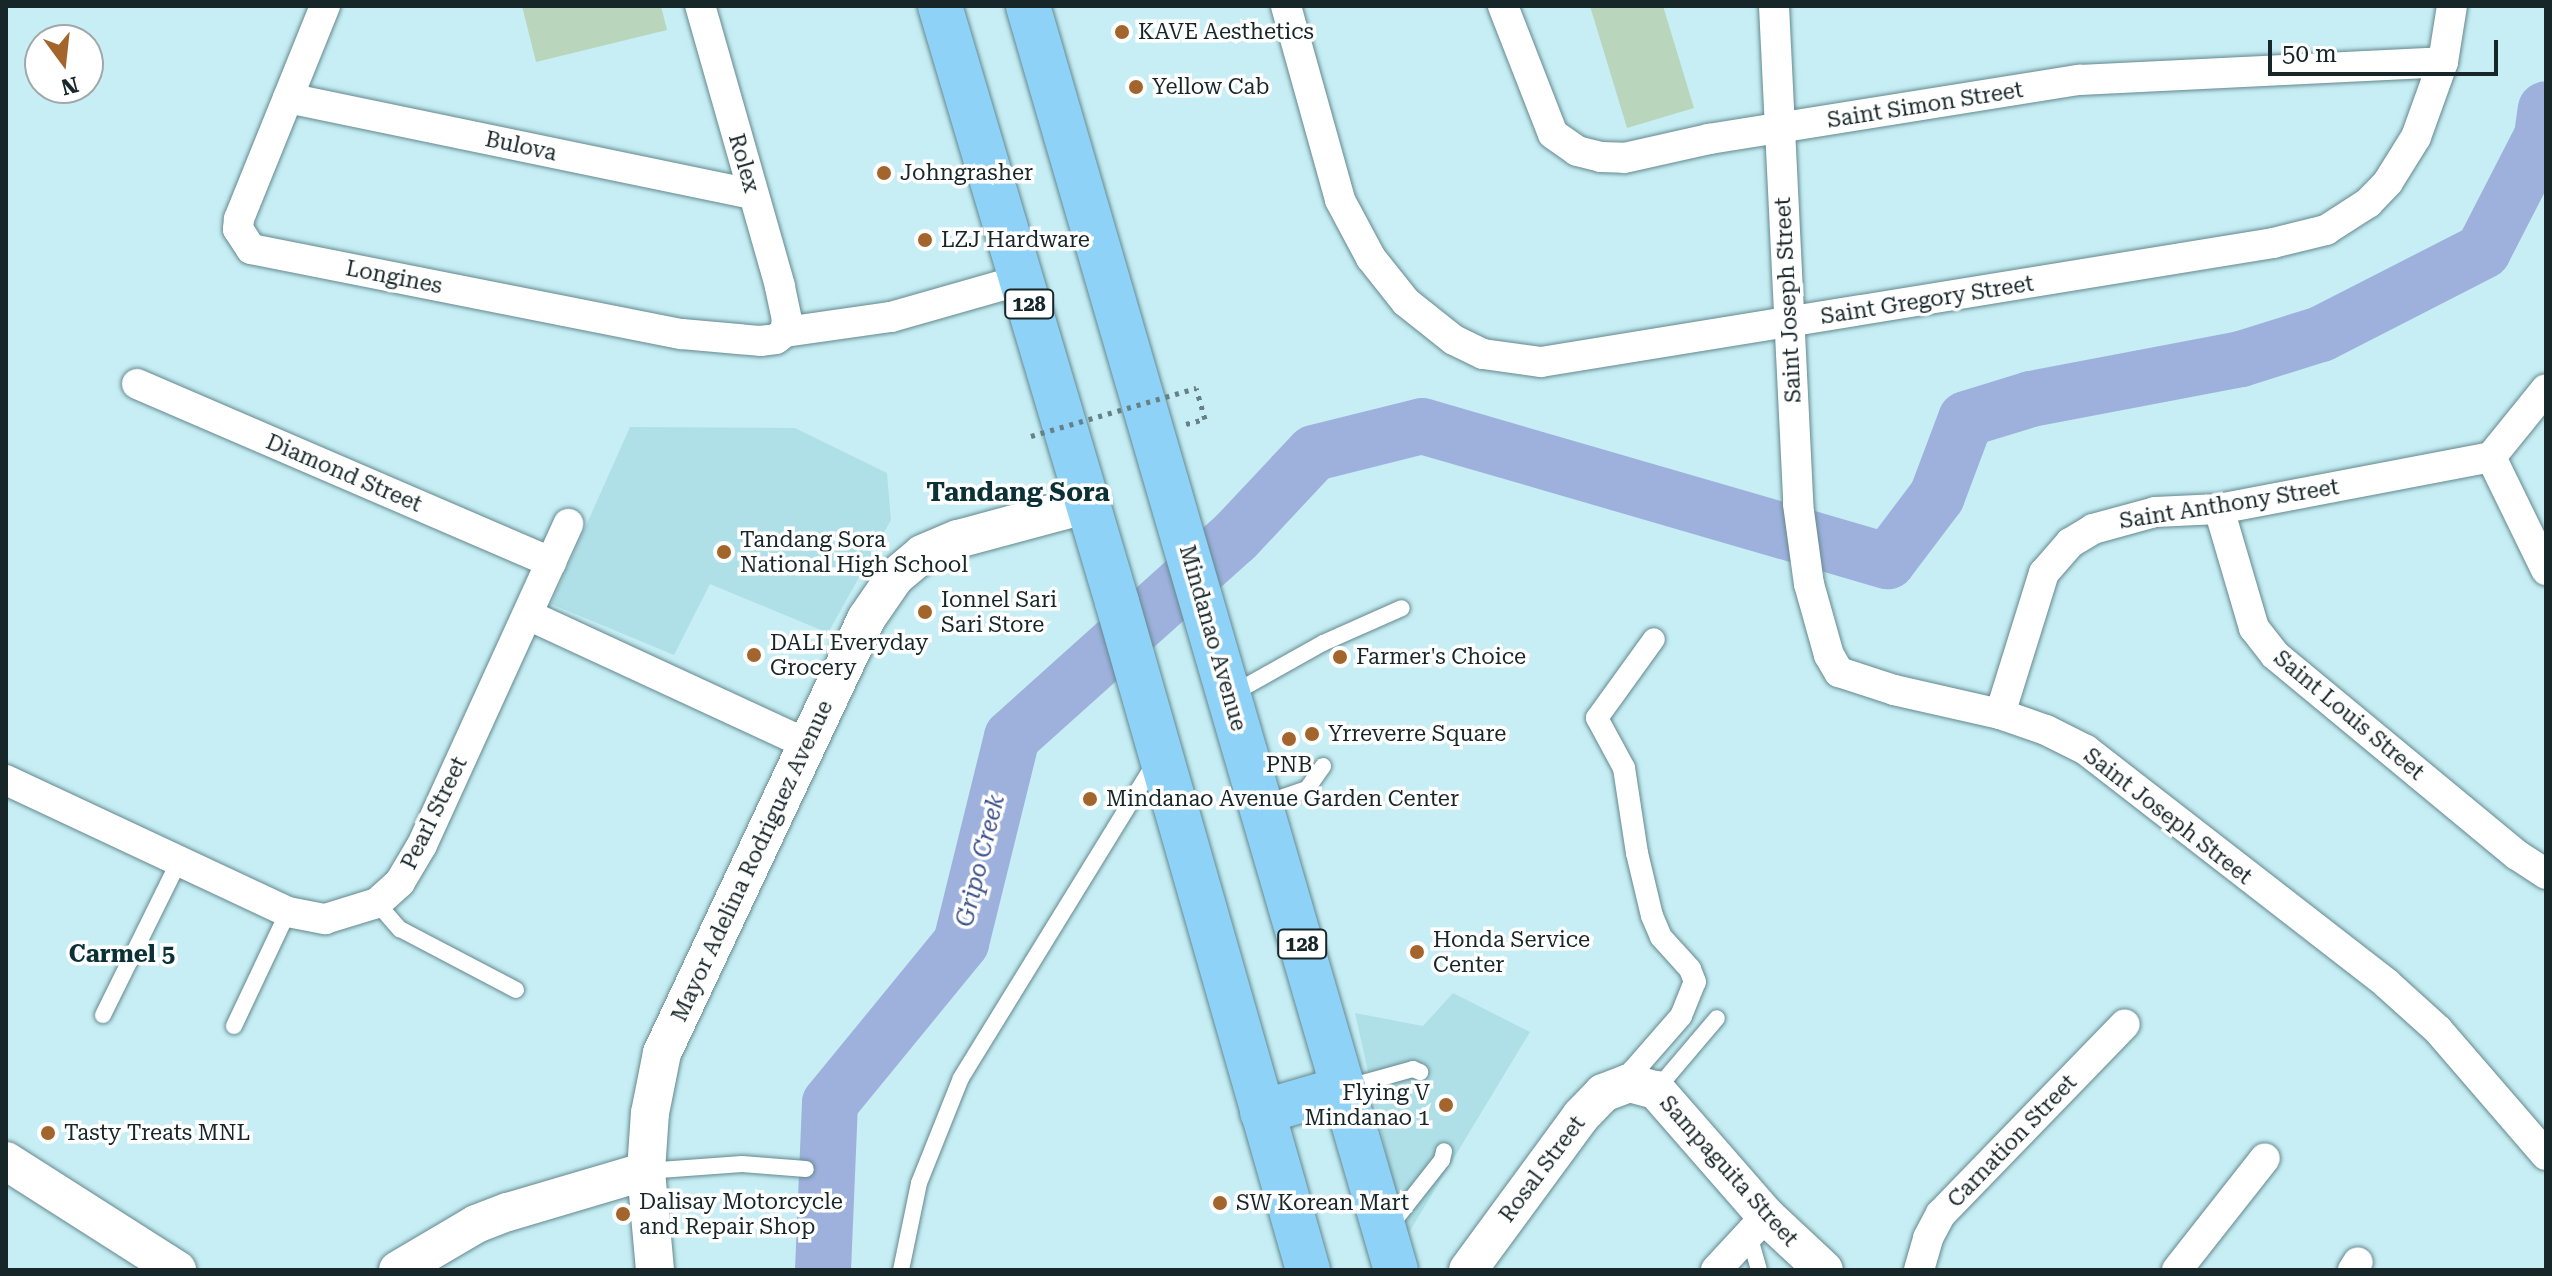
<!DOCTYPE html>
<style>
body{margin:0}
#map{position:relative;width:2552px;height:1276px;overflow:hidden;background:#c6eef4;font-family:"Roboto Serif",serif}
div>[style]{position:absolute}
.built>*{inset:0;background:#b0e0e7}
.green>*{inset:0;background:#b9d6bd}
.river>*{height:56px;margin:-28px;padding:0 28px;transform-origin:28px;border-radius:28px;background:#9eb1dd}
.path>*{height:5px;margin-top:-2.5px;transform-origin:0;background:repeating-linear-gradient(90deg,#668185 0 4px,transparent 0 10px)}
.roads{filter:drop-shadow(0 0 2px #64888e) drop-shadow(0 0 2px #64888e)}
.service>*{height:16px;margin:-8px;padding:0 8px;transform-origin:8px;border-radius:8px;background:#fff}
.pedestrian>*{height:22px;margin:-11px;padding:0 11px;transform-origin:11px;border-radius:11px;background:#fff}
.minor>*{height:30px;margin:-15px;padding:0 15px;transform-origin:15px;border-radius:15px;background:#fff}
.tertiary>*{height:38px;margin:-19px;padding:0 19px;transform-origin:19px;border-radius:19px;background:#fff}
.primary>*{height:44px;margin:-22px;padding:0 22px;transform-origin:22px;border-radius:22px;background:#8ed2f8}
.path-bridge>*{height:5px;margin-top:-2.5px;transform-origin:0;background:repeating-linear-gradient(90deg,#668185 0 4px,transparent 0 10px)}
.dots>*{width:22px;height:22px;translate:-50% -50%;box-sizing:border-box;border:4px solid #fff;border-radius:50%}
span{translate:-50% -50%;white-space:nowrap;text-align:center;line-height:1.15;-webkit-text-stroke:7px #fff;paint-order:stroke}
.shield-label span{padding:2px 6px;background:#fff;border:2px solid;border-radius:6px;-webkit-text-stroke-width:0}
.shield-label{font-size:20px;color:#172629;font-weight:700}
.poi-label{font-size:22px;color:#172629}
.left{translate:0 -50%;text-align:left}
.right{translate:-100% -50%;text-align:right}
.street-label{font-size:22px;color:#172629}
.water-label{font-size:24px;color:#3c518a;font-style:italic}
.neighbourhood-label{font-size:24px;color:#0b3136;font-weight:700}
.quarter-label{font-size:26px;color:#0b3136;font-weight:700}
.frame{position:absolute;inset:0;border:8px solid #172629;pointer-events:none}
.north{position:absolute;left:24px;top:24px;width:80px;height:80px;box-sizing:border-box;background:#fff;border:2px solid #a2a8a9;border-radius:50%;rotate:165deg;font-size:22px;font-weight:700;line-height:32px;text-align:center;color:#172629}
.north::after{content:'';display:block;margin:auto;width:28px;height:36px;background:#a4652c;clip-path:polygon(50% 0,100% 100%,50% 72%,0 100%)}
.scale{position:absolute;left:2268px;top:40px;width:230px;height:36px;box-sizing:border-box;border:4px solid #172629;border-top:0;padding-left:10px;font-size:24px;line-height:28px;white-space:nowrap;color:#172629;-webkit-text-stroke:6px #fff;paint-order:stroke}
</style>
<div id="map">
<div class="built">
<i style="clip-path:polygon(630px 427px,795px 428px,887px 473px,891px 520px,828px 633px,710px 584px,674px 655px,551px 604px)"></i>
<i style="clip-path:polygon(1453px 993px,1530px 1032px,1405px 1239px,1355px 1013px,1423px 1026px)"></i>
</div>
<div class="green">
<i style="clip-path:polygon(522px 6px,661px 6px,667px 30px,536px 62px)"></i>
<i style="clip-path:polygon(1590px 6px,1663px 6px,1694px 108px,1627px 128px)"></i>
</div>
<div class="river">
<i style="left:823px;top:1270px;width:167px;rotate:-87.6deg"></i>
<i style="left:830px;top:1103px;width:207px;rotate:-50.7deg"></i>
<i style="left:961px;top:943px;width:212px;rotate:-76.1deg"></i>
<i style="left:1012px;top:737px;width:300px;rotate:-41.9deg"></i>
<i style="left:1235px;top:537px;width:115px;rotate:-46.8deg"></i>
<i style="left:1314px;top:453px;width:111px;rotate:-14deg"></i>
<i style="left:1422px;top:426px;width:485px;rotate:16.2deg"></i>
<i style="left:1888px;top:561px;width:81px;rotate:-53deg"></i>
<i style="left:1937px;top:496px;width:82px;rotate:-69.4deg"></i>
<i style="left:1966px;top:419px;width:68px;rotate:-17.1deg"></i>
<i style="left:2031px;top:399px;width:214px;rotate:-10.8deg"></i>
<i style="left:2241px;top:359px;width:84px;rotate:-17.4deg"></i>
<i style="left:2321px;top:334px;width:182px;rotate:-27.1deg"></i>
<i style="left:2483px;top:251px;width:129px;rotate:-62.8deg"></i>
<i style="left:2542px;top:136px;width:27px;rotate:-82deg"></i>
</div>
<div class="path">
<i style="left:1186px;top:424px;width:20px;rotate:-15deg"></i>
<i style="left:1205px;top:419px;width:32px;rotate:-106deg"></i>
</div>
<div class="roads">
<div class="service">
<i style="left:1232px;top:694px;width:104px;rotate:-29.3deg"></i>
<i style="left:1323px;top:643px;width:86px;rotate:-23.9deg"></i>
<i style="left:1263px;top:804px;width:46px;rotate:-18.8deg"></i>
<i style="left:1307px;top:789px;width:28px;rotate:-55deg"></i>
<i style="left:377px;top:903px;width:35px;rotate:49deg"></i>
<i style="left:400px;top:929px;width:131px;rotate:27.7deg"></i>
<i style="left:103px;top:1015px;width:172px;rotate:-63.7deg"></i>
<i style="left:234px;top:1026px;width:126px;rotate:-64.7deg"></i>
<i style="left:1345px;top:1088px;width:71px;rotate:-15.6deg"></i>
<i style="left:1413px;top:1069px;width:8px;rotate:23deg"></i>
<i style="left:1656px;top:1090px;width:94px;rotate:-49.7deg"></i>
<i style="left:646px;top:1171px;width:96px;rotate:-4.2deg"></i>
<i style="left:742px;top:1164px;width:64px;rotate:4.5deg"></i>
<i style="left:1390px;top:1226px;width:84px;rotate:-51.8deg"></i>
<i style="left:1442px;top:1160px;width:9px;rotate:-77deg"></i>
<i style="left:1749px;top:1235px;width:36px;rotate:74deg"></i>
<i style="left:901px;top:1270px;width:89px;rotate:-78.3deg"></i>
<i style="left:919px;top:1183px;width:113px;rotate:-68.2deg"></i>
<i style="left:961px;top:1078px;width:372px;rotate:-58.4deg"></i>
</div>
<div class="pedestrian">
<i style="left:1629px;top:1083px;width:13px;rotate:-72deg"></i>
<i style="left:1633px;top:1071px;width:73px;rotate:-48.9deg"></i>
<i style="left:1681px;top:1016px;width:37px;rotate:-68deg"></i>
<i style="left:1695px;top:982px;width:14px;rotate:-111deg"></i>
<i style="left:1690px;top:969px;width:43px;rotate:-132.2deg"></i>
<i style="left:1661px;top:937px;width:23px;rotate:-113deg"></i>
<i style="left:1652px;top:916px;width:65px;rotate:-103.4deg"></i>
<i style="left:1637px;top:853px;width:86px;rotate:-98.7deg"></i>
<i style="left:1624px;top:768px;width:57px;rotate:-118.4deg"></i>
<i style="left:1597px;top:718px;width:97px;rotate:-54.2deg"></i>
</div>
<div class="minor">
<i style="left:325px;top:6px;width:230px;rotate:112deg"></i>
<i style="left:239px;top:219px;width:10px;rotate:96deg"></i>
<i style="left:238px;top:229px;width:24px;rotate:57deg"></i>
<i style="left:251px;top:249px;width:439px;rotate:11.2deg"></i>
<i style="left:682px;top:334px;width:78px;rotate:5.1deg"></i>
<i style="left:760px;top:341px;width:16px;rotate:-7deg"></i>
<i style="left:776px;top:339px;width:11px;rotate:-38deg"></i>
<i style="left:785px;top:332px;width:12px;rotate:-81deg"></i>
<i style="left:787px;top:320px;width:35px;rotate:-102deg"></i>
<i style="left:780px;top:286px;width:291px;rotate:-105.9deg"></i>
<i style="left:1286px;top:6px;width:201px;rotate:74.4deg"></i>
<i style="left:1340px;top:200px;width:66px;rotate:61.9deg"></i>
<i style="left:1371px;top:258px;width:56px;rotate:51.5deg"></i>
<i style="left:1406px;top:302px;width:61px;rotate:38.4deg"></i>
<i style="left:1454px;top:340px;width:32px;rotate:26deg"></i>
<i style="left:1483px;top:354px;width:59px;rotate:7.9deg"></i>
<i style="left:1541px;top:362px;width:742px;rotate:-9.23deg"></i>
<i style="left:2273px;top:243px;width:55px;rotate:-13.8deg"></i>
<i style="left:2326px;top:230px;width:50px;rotate:-32.7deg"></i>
<i style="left:2368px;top:203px;width:29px;rotate:-46deg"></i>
<i style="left:2388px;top:182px;width:53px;rotate:-58.1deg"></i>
<i style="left:2416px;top:137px;width:80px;rotate:-70.2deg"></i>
<i style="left:2443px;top:62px;width:57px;rotate:-80.9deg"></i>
<i style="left:1503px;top:6px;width:137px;rotate:68.7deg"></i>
<i style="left:1553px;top:134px;width:29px;rotate:35deg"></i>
<i style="left:1577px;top:151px;width:25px;rotate:14deg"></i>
<i style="left:1601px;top:157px;width:23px;rotate:2deg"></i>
<i style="left:1624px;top:158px;width:87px;rotate:-12.6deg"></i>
<i style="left:1709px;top:139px;width:375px;rotate:-9.1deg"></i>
<i style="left:2079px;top:80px;width:364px;rotate:-2.8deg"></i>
<i style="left:1774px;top:6px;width:499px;rotate:87.2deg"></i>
<i style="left:1798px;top:504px;width:81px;rotate:82.2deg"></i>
<i style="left:1809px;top:584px;width:74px;rotate:74.3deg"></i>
<i style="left:1829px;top:655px;width:20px;rotate:60deg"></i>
<i style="left:1839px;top:672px;width:58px;rotate:18.1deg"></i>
<i style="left:1894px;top:690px;width:109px;rotate:12.8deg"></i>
<i style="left:2000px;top:714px;width:49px;rotate:19.2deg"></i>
<i style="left:2046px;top:730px;width:45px;rotate:26.6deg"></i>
<i style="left:2086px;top:750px;width:380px;rotate:37.8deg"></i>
<i style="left:2386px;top:983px;width:70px;rotate:42.1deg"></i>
<i style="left:2438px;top:1030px;width:165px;rotate:49.2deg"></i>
<i style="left:288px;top:98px;width:475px;rotate:11.7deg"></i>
<i style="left:785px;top:332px;width:107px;rotate:-8.1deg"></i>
<i style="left:891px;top:317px;width:135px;rotate:-15.9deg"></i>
<i style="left:137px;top:384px;width:451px;rotate:23.3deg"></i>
<i style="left:2491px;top:457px;width:126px;rotate:64deg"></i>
<i style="left:2219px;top:509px;width:124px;rotate:73.6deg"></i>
<i style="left:2254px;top:628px;width:34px;rotate:52deg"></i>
<i style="left:2275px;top:655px;width:314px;rotate:39.6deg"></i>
<i style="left:2517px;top:855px;width:35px;rotate:33deg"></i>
<i style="left:528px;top:615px;width:307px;rotate:24.8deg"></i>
<i style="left:2000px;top:714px;width:148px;rotate:-72.7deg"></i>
<i style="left:2044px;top:573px;width:40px;rotate:-49deg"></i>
<i style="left:2070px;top:543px;width:27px;rotate:-31deg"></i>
<i style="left:2093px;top:529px;width:64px;rotate:-15.3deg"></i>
<i style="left:2155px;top:512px;width:64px;rotate:-2.7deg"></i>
<i style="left:2219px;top:509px;width:277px;rotate:-10.8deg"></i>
<i style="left:2491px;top:457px;width:87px;rotate:-51deg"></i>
<i style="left:6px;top:780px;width:311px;rotate:25.1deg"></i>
<i style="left:288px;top:912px;width:38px;rotate:11deg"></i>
<i style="left:325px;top:919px;width:54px;rotate:-17.1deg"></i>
<i style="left:377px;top:903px;width:31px;rotate:-42deg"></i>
<i style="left:400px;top:882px;width:43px;rotate:-59.3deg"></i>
<i style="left:422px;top:845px;width:353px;rotate:-65.5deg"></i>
<i style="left:1716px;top:1270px;width:74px;rotate:-47.2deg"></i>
<i style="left:1919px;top:1270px;width:33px;rotate:-74deg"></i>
<i style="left:1928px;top:1238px;width:27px;rotate:-62deg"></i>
<i style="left:1941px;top:1214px;width:264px;rotate:-45.9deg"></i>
<i style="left:2177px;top:1270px;width:142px;rotate:-51.8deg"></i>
<i style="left:2353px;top:1270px;width:9px;rotate:-58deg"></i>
</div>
<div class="tertiary">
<i style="left:6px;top:1161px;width:203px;rotate:32.5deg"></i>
<i style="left:398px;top:1270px;width:91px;rotate:-30.5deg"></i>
<i style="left:476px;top:1224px;width:34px;rotate:-21deg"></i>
<i style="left:508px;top:1212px;width:144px;rotate:-16.5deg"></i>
<i style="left:655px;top:1270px;width:99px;rotate:-95.2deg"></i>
<i style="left:646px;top:1171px;width:58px;rotate:-86.1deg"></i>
<i style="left:650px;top:1113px;width:61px;rotate:-78.7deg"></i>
<i style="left:662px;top:1053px;width:480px;rotate:-64.8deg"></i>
<i style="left:866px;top:619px;width:51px;rotate:-55.4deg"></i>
<i style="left:895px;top:577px;width:35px;rotate:-40deg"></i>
<i style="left:922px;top:554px;width:39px;rotate:-23deg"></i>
<i style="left:958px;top:539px;width:135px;rotate:-15.1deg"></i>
<i style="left:1468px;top:1270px;width:191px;rotate:-53.7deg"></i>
<i style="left:1581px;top:1116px;width:32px;rotate:-46deg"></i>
<i style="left:1603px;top:1093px;width:28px;rotate:-21deg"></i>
<i style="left:1629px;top:1083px;width:28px;rotate:15deg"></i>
<i style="left:1656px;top:1090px;width:167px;rotate:48.9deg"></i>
<i style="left:1766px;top:1216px;width:79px;rotate:43deg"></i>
</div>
<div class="primary">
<i style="left:940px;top:6px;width:622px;rotate:73.46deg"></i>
<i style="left:1117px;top:602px;width:695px;rotate:74.04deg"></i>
<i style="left:1028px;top:6px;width:1316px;rotate:73.77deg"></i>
<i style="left:1262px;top:1112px;width:85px;rotate:-16.3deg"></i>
</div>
</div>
<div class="path-bridge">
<i style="left:1031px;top:436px;width:172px;rotate:-16.2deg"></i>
</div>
<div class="dots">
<i style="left:1122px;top:32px;background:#a4652c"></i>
<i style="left:1136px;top:87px;background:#a4652c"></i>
<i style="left:884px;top:173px;background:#a4652c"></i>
<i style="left:925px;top:240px;background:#a4652c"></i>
<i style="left:724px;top:552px;background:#a4652c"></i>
<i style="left:925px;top:612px;background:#a4652c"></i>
<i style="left:754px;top:655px;background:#a4652c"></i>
<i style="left:1340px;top:657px;background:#a4652c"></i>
<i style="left:1312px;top:734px;background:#a4652c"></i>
<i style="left:1289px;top:739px;background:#a4652c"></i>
<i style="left:1090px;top:799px;background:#a4652c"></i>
<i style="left:1417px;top:952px;background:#a4652c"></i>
<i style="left:1446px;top:1105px;background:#a4652c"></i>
<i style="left:48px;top:1133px;background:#a4652c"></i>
<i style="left:1220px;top:1203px;background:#a4652c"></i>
<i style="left:623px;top:1214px;background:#a4652c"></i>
</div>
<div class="shield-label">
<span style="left:1029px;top:304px">128</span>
<span style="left:1302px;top:944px">128</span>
</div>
<div class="poi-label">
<span class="left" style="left:1138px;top:32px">KAVE Aesthetics</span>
<span class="left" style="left:1152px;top:87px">Yellow Cab</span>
<span class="left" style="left:900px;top:173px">Johngrasher</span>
<span class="left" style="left:941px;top:240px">LZJ Hardware</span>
<span class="left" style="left:740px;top:552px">Tandang Sora<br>National High School</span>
<span class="left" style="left:941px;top:612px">Ionnel Sari<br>Sari Store</span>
<span class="left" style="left:770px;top:655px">DALI Everyday<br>Grocery</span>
<span class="left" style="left:1356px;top:657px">Farmer's Choice</span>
<span class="left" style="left:1328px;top:734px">Yrreverre Square</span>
<span style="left:1289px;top:765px">PNB</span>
<span class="left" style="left:1106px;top:799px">Mindanao Avenue Garden Center</span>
<span class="left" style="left:1433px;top:952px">Honda Service<br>Center</span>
<span class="right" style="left:1430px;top:1105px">Flying V<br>Mindanao 1</span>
<span class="left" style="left:64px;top:1133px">Tasty Treats MNL</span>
<span class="left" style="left:639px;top:1214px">Dalisay Motorcycle<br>and Repair Shop</span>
<span class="left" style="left:1236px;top:1203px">SW Korean Mart</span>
</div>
<div class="street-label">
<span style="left:1925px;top:105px;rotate:-9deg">Saint Simon Street</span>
<span style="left:521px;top:146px;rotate:12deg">Bulova</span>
<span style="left:744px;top:163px;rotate:74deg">Rolex</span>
<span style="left:394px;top:277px;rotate:11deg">Longines</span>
<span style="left:1788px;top:300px;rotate:-93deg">Saint Joseph Street</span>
<span style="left:1927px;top:300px;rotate:-9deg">Saint Gregory Street</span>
<span style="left:344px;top:473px;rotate:23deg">Diamond Street</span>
<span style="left:2229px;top:504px;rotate:-9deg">Saint Anthony Street</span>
<span style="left:1213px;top:638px;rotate:74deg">Mindanao Avenue</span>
<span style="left:2349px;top:715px;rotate:40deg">Saint Louis Street</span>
<span style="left:434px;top:813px;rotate:-64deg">Pearl Street</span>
<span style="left:2168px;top:816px;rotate:38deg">Saint Joseph Street</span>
<span style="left:752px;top:861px;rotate:-65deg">Mayor Adelina Rodriguez Avenue</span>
<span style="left:2012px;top:1141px;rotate:-46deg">Carnation Street</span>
<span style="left:1542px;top:1169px;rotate:-53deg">Rosal Street</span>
<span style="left:1729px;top:1171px;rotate:48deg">Sampaguita Street</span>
</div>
<div class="water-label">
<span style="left:981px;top:861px;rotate:-76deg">Gripo Creek</span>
</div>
<div class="neighbourhood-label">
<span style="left:122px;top:955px">Carmel 5</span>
</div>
<div class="quarter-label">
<span style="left:1018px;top:493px">Tandang Sora</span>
</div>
<div class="frame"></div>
<div class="north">N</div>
<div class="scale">50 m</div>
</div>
